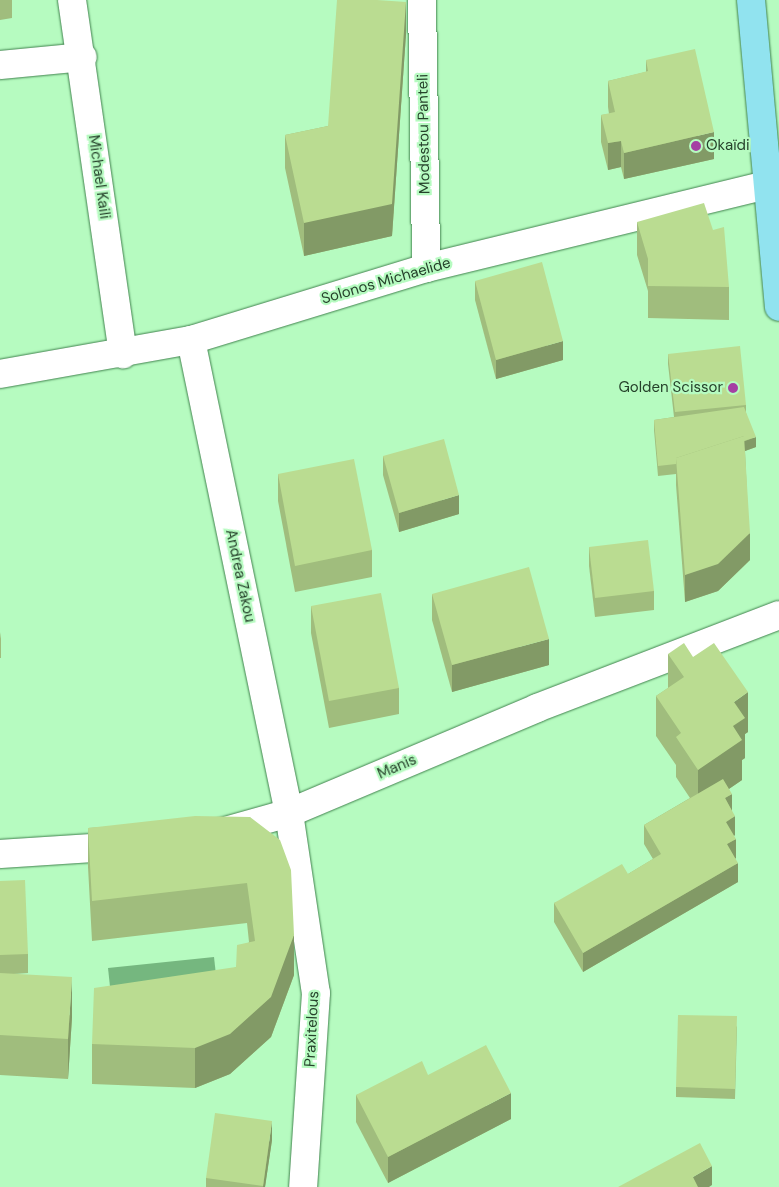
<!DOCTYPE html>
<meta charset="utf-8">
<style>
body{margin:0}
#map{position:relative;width:779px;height:1187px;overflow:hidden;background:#b6fbc0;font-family:"DM Sans",sans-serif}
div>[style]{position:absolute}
.water>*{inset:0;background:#75b77f}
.roads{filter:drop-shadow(0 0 1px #41834e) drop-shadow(0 0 1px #41834e)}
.minor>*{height:28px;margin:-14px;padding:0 14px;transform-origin:14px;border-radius:14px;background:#fff}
.primary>*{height:28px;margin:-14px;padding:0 14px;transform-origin:14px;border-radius:14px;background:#91e3ef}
.wall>*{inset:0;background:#a0bd7d}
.shaded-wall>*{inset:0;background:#829a66}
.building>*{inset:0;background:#badc91}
.dots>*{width:14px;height:14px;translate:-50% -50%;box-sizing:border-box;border:2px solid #b6fbc0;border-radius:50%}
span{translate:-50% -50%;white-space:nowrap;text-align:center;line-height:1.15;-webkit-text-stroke:4.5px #b6fbc0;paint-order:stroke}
.street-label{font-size:15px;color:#26422b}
.poi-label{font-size:15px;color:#26422b}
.left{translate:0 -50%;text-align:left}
.right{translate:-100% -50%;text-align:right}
</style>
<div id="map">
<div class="water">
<i style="clip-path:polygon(214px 957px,217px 984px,111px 996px,108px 968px)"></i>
</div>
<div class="roads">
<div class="minor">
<i style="left:72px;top:0;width:358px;rotate:81.8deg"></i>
<i style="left:422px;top:0;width:268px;rotate:89.1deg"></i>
<i style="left:0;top:65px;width:83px;rotate:-5.5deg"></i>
<i style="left:191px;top:340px;width:483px;rotate:78.3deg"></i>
<i style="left:289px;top:813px;width:182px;rotate:81.5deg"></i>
<i style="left:316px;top:993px;width:194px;rotate:93.8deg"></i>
<i style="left:0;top:374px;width:194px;rotate:-10.1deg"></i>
<i style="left:191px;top:340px;width:246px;rotate:-17deg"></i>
<i style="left:426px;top:268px;width:355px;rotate:-13.7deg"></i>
<i style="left:222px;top:832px;width:70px;rotate:-15.8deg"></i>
<i style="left:289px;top:813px;width:269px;rotate:-22.9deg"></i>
<i style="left:537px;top:708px;width:259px;rotate:-21deg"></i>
<i style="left:0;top:854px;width:125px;rotate:-3.7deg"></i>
</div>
<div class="primary">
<i style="left:751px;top:0;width:308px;rotate:84.8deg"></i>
</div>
</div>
<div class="wall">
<i style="clip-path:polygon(0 0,12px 0,12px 18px,0 20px)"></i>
<i style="clip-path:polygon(406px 34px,392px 236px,304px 256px,285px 168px,285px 135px,328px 126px)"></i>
<i style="clip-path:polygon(646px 60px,714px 159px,624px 179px,621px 167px,608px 170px,601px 142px,601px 115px,609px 114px,608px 107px,608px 81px,646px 72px)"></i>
<i style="clip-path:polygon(637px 222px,729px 287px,729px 320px,648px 318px,648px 291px,637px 255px)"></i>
<i style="clip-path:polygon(475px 281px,563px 360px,496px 379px,475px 300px)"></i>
<i style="clip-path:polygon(668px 354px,746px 405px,746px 413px,756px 447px,745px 451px,750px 560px,718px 591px,685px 602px,676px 485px,676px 474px,658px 476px,654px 430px,654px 420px,674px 417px,668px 364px)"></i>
<i style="clip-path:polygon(383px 456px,459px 514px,399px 532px,383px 475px)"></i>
<i style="clip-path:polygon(278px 474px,372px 550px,372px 577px,295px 592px,278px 501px)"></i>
<i style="clip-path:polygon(589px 547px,654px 591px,654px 610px,595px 617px,589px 566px)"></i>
<i style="clip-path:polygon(432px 594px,549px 665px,452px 692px,432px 620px)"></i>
<i style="clip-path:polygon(311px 606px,399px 688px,399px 714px,329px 728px,311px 633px)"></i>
<i style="clip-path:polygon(0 632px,1px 639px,1px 658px,0 658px)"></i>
<i style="clip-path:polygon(668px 654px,693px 657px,748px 732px,745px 734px,745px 758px,742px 760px,742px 780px,729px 789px,735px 835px,734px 836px,736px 858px,735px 859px,738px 882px,583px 972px,554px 922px,554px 903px,628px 874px,653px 859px,644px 844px,644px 825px,690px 798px,676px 777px,676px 765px,656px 736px,656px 696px,668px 688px)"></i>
<i style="clip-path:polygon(250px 817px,294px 975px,271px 1037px,230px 1074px,195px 1088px,92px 1084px,92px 1044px,236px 967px,249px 942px,247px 923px,92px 941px,88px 867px,88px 828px)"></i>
<i style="clip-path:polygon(0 881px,28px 954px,28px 973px,14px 974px,72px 1017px,68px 1079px,0 1075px)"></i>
<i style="clip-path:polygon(737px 1026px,735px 1099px,676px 1097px,676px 1087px)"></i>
<i style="clip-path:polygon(428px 1075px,511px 1119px,388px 1183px,356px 1122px,356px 1095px)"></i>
<i style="clip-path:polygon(272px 1140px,265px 1187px,206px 1187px,206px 1178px)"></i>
</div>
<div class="shaded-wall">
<i style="clip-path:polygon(406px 2px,406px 34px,392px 236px,304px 256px,304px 223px)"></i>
<i style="clip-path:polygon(714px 132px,714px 159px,624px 179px,624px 153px)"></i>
<i style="clip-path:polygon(621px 141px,621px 167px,608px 170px,608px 143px)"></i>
<i style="clip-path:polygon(563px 341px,563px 360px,496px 379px,496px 360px)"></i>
<i style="clip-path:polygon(756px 437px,756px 447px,682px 474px,682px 464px)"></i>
<i style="clip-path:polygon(459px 495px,459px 514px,399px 532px,399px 513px)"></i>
<i style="clip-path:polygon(750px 533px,750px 560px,718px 591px,685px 602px,685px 575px)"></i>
<i style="clip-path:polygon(549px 639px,549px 665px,452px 692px,452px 665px)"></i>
<i style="clip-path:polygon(748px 692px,748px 732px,745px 734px,745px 758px,742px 760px,742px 780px,698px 810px,698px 770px,733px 726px,734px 702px)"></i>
<i style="clip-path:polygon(732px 794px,732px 812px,725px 798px)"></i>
<i style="clip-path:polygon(735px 816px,735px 835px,726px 841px,726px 822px)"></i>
<i style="clip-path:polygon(736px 839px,736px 858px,727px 863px,727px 844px)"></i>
<i style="clip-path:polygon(738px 863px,738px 882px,583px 972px,583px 953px)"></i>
<i style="clip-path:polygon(294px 935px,294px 975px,271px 1037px,230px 1074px,195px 1088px,195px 1048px)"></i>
<i style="clip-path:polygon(72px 977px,72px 1017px,68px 1079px,68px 1039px)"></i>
<i style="clip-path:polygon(511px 1093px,511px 1119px,388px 1183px,388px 1157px)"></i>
<i style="clip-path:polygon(272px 1121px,272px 1140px,265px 1187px,263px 1187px)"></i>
<i style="clip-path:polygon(712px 1166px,712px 1185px,709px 1187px,693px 1187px,693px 1177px)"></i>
</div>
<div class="building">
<i style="clip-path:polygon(337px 0,377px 0,406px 2px,392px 204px,304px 223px,285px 135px,328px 126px)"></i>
<i style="clip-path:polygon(695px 49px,714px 132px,624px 153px,621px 141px,608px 143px,601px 115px,615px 112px,608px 81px,648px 71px,646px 60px)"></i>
<i style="clip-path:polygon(704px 203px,713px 230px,724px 227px,729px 287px,648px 286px,648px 259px,637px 222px)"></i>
<i style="clip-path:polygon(542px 262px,563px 341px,496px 360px,475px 281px)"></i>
<i style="clip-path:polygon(740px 346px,746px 405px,675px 412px,668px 354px)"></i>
<i style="clip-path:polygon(744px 407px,756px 437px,744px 441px,744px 436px,676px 458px,676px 464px,658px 466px,654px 420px)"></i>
<i style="clip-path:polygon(744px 436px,750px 533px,718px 564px,685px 575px,676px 458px)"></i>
<i style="clip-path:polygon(444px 439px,459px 495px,399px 513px,383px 456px)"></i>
<i style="clip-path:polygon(354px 459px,372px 550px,295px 566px,278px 474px)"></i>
<i style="clip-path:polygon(648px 540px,654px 591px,595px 598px,589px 547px)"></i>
<i style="clip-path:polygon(529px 567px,549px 639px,452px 665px,432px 594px)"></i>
<i style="clip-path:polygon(381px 593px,399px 688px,329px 701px,311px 606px)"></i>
<i style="clip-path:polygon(684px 643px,693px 657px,714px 643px,748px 692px,734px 702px,745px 718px,733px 726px,742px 740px,698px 770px,676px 737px,681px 733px,656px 696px,684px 677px,668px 654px)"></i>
<i style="clip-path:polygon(723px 779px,732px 794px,725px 798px,735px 816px,726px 822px,736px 839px,727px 844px,738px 863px,583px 953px,554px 903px,622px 864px,628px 874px,661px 854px,644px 825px)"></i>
<i style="clip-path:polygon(195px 816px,250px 817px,280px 840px,291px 870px,294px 935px,271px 997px,230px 1034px,195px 1048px,92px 1044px,94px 988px,236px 967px,237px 945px,255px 941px,247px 883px,92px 901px,88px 828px)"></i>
<i style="clip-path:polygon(25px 880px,28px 954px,0 955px,0 881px)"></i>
<i style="clip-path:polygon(0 973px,72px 977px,68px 1039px,0 1035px)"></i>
<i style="clip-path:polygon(678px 1015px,737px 1016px,735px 1089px,676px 1087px)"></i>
<i style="clip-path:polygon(486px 1045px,511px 1093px,388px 1157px,356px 1095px,422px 1061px,428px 1075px)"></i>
<i style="clip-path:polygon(215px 1113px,272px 1121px,263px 1186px,206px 1178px)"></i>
<i style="clip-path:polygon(700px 1143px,712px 1166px,693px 1177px,698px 1187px,618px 1187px)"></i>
</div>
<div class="dots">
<i style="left:696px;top:146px;background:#a53fa3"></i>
<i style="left:733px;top:388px;background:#a53fa3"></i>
</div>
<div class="street-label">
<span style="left:424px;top:134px;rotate:-91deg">Modestou Panteli</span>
<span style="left:99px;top:177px;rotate:82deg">Michael Kaili</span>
<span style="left:386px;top:281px;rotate:-16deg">Solonos Michaelide</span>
<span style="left:240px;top:576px;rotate:78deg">Andrea Zakou</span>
<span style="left:397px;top:767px;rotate:-23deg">Manis</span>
<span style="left:312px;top:1029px;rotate:-87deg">Praxitelous</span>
</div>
<div class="poi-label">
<span class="left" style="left:706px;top:146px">Okaïdi</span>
<span class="right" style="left:723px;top:388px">Golden Scissor</span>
</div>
</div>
